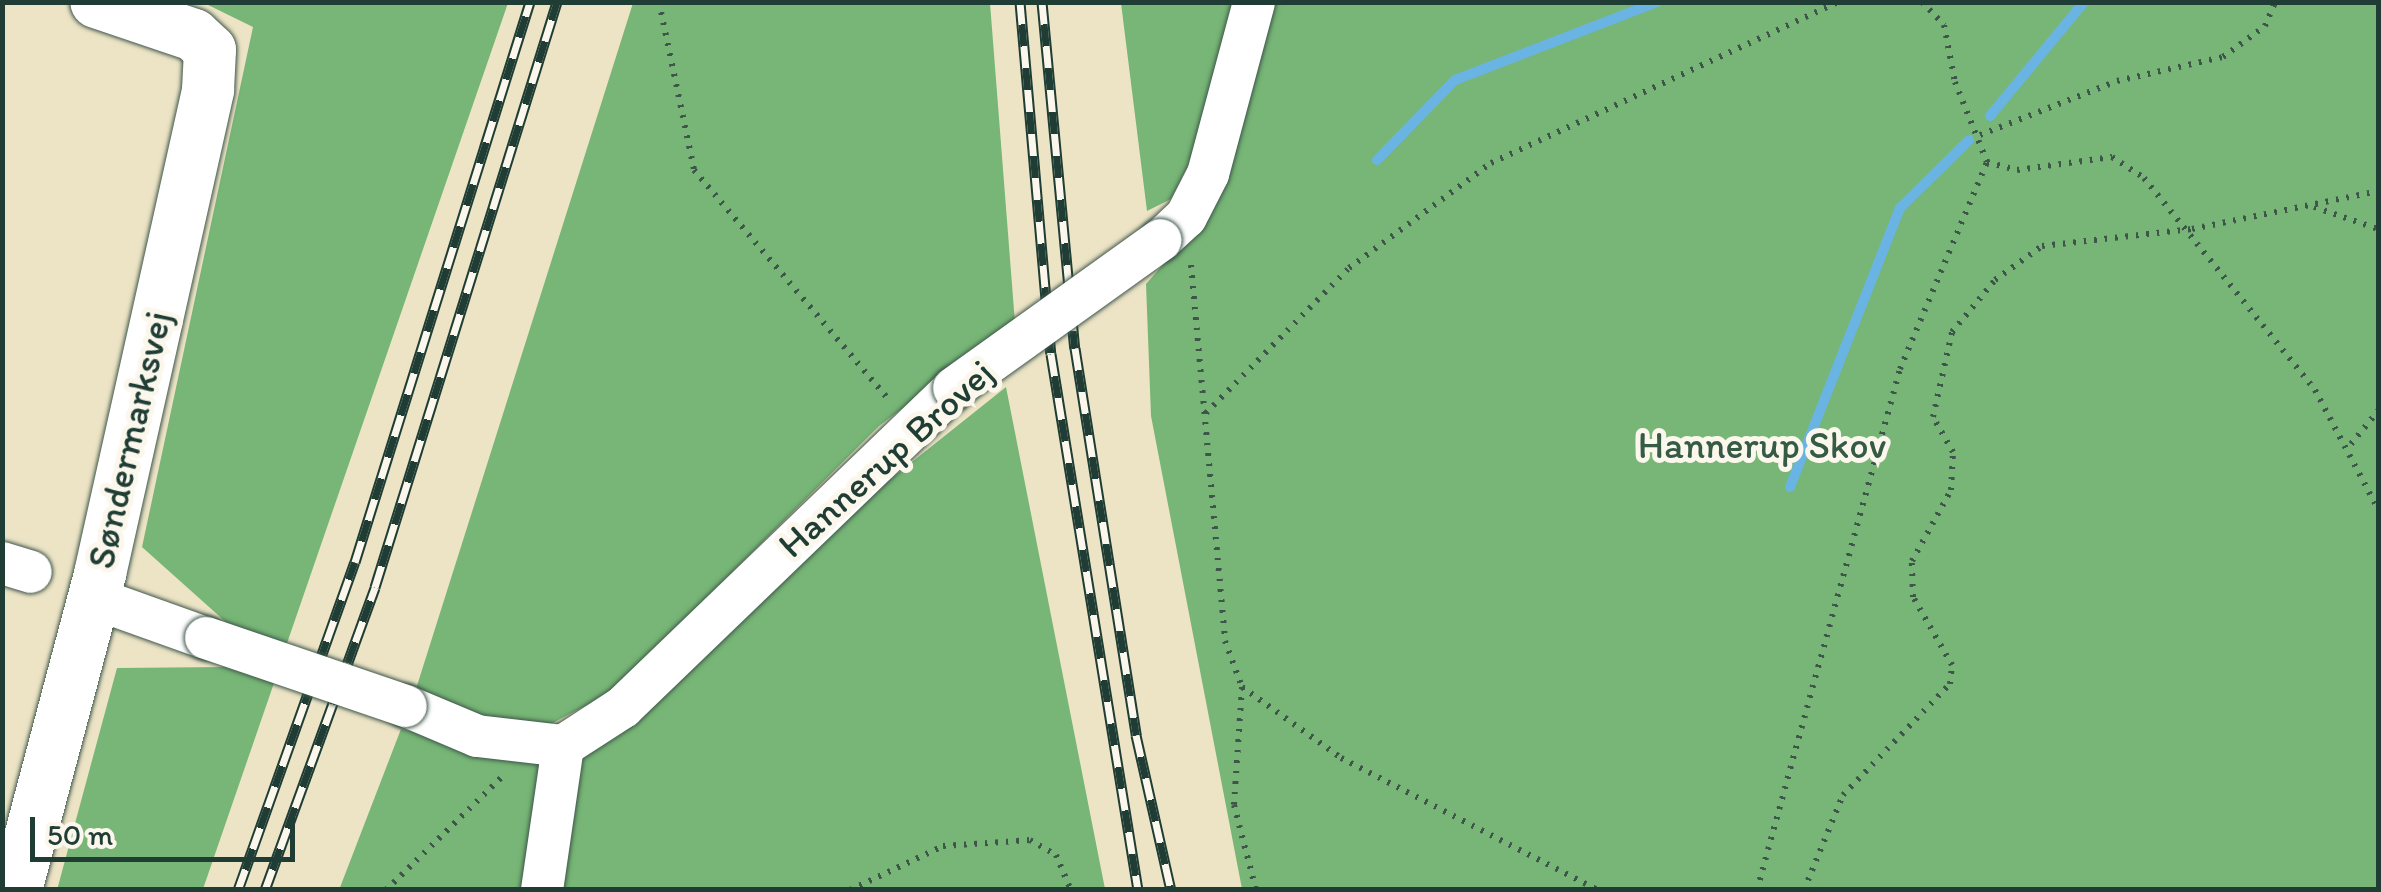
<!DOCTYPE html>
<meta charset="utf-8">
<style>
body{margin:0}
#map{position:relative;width:2381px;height:892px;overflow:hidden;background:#ede4c6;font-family:Itim,sans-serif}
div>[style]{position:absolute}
.forest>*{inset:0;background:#77b676}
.stream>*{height:10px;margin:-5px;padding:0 5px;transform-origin:5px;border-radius:5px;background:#6ab4e3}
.path>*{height:6px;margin-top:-3px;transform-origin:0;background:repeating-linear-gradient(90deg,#3e564a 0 2.5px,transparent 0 10.5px)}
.roads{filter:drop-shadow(0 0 2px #3e564a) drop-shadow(0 0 2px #3e564a)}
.minor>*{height:42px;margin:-21px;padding:0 21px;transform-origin:21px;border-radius:21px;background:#fff}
.tertiary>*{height:52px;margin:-26px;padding:0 26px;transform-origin:26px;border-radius:26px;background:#fff}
.rail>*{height:11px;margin-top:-5.5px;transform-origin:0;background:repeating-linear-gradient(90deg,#fbf7ec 0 22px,#1f3d34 0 44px);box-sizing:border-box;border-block:2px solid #1f3d34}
.bridges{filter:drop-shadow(0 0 2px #3e564a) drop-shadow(0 0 2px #3e564a)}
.minor-bridge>*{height:42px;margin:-21px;padding:0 21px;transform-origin:21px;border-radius:21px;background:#fff}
span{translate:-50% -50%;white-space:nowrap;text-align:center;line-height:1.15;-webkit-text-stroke:10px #fbf7ec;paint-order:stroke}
.street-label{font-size:38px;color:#1f3d34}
.park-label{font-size:38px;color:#365b45}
.frame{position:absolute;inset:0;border:5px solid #1f3d34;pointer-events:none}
.scale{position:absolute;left:30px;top:817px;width:265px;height:45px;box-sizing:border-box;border:5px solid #1f3d34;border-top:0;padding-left:12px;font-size:30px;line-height:35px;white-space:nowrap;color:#1f3d34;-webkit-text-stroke:8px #fbf7ec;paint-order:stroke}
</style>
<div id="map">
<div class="forest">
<i style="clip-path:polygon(204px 3px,508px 3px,285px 649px,237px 632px,142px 547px,253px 27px)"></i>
<i style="clip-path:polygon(633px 3px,990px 3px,1015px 323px,879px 426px,612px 692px,541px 729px,494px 725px,415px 692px)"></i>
<i style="clip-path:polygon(1121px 3px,1234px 3px,1192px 158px,1171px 199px,1147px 211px)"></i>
<i style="clip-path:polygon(1268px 3px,2378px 3px,2378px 889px,1242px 889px,1151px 416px,1146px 284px,1211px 210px)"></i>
<i style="clip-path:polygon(1006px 387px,1105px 889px,339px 890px,401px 729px,537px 761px)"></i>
<i style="clip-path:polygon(225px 667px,274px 683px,203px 889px,57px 890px,117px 668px)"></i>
</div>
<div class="stream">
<i style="left:1990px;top:116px;width:148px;rotate:-50.5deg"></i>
<i style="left:1377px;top:160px;width:112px;rotate:-45.7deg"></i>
<i style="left:1455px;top:80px;width:217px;rotate:-21.1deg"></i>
<i style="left:1790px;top:487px;width:300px;rotate:-68.5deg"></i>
<i style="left:1900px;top:208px;width:97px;rotate:-44.6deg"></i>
</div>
<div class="path">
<i style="left:659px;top:2px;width:172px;rotate:78.2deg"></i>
<i style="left:694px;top:170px;width:300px;rotate:49.7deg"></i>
<i style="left:1922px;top:2px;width:32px;rotate:46deg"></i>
<i style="left:1944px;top:25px;width:58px;rotate:79.1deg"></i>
<i style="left:1955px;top:82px;width:86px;rotate:68.2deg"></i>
<i style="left:1987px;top:162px;width:31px;rotate:15deg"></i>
<i style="left:2017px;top:170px;width:96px;rotate:-7.8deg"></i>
<i style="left:2112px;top:157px;width:38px;rotate:33deg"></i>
<i style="left:2144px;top:178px;width:272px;rotate:51.1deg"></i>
<i style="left:2315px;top:390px;width:135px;rotate:62.1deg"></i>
<i style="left:1980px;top:135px;width:147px;rotate:-21.5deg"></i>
<i style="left:2117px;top:81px;width:109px;rotate:-12.8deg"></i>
<i style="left:2223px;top:57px;width:52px;rotate:-36.4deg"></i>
<i style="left:2265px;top:26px;width:26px;rotate:-67deg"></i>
<i style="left:2314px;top:207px;width:68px;rotate:19deg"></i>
<i style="left:1191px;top:265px;width:378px;rotate:84.8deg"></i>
<i style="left:1225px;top:641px;width:49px;rotate:69.7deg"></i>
<i style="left:1242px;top:687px;width:122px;rotate:35.6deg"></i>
<i style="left:1341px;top:758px;width:289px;rotate:27.2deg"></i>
<i style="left:1206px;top:413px;width:204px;rotate:-45.4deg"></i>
<i style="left:1349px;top:268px;width:177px;rotate:-36.5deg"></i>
<i style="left:1491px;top:163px;width:383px;rotate:-24.9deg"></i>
<i style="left:2351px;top:444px;width:43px;rotate:-50.7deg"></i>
<i style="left:1242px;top:687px;width:118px;rotate:93.9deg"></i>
<i style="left:1234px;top:805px;width:88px;rotate:75.5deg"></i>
<i style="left:386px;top:890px;width:166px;rotate:-44.3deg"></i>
<i style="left:850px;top:890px;width:103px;rotate:-25.3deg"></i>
<i style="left:943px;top:846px;width:87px;rotate:-3.9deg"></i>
<i style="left:1030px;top:840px;width:30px;rotate:30deg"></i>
<i style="left:1056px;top:855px;width:38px;rotate:67deg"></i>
<i style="left:1757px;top:890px;width:540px;rotate:-74.65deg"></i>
<i style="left:1900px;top:369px;width:225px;rotate:-67.2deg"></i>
<i style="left:1804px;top:890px;width:103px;rotate:-67.7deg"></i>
<i style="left:1843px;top:795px;width:154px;rotate:-46.1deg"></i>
<i style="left:1950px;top:684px;width:19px;rotate:-84deg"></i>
<i style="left:1952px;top:665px;width:78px;rotate:-119.8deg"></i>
<i style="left:1913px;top:597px;width:36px;rotate:-92deg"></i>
<i style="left:1912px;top:561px;width:81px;rotate:-61.2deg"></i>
<i style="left:1951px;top:490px;width:38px;rotate:-87deg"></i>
<i style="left:1953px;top:452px;width:40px;rotate:-119.7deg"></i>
<i style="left:1933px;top:417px;width:87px;rotate:-77.4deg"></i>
<i style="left:1952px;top:332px;width:67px;rotate:-50.4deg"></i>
<i style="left:1995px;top:280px;width:58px;rotate:-35.9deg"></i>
<i style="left:2042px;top:246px;width:151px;rotate:-6.5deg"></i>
<i style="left:2192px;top:229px;width:190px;rotate:-11.5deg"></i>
</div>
<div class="roads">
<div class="minor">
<i style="left:1161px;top:240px;width:34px;rotate:-43deg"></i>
<i style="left:1186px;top:217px;width:48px;rotate:-62.9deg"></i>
<i style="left:1208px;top:174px;width:178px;rotate:-75deg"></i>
<i style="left:2px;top:563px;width:30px;rotate:17deg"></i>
<i style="left:94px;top:598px;width:119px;rotate:19.7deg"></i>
<i style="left:406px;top:706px;width:77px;rotate:22.9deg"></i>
<i style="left:477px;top:736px;width:87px;rotate:6.6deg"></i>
<i style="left:563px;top:746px;width:72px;rotate:-33deg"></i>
<i style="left:623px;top:707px;width:460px;rotate:-43.9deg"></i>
<i style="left:542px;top:890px;width:146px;rotate:-81.7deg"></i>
</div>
<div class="tertiary">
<i style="left:16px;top:890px;width:327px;rotate:-75.1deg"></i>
<i style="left:100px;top:574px;width:496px;rotate:-77.4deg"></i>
<i style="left:208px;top:90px;width:40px;rotate:-87.1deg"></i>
<i style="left:210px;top:50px;width:22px;rotate:-137deg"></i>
<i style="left:194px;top:35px;width:103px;rotate:-161.4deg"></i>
</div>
</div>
<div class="rail">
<i style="left:1020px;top:2px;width:353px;rotate:85deg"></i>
<i style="left:1051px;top:354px;width:543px;rotate:80.78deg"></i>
<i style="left:1042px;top:2px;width:348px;rotate:84.6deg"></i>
<i style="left:1075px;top:348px;width:392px;rotate:81deg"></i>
<i style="left:1136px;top:735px;width:159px;rotate:77.3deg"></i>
<i style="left:238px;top:890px;width:348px;rotate:-70.4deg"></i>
<i style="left:355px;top:562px;width:587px;rotate:-72.65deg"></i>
<i style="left:265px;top:890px;width:322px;rotate:-70deg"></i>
<i style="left:375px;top:587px;width:613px;rotate:-72.72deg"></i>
</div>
<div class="bridges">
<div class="minor-bridge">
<i style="left:954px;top:388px;width:254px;rotate:-35.6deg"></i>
<i style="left:206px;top:638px;width:211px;rotate:18.8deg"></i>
</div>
</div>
<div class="street-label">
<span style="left:130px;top:440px;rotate:-77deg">Søndermarksvej</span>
<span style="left:886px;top:459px;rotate:-42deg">Hannerup Brovej</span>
</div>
<div class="park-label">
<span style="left:1762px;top:446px">Hannerup Skov</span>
</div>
<div class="frame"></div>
<div class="scale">50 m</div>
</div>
